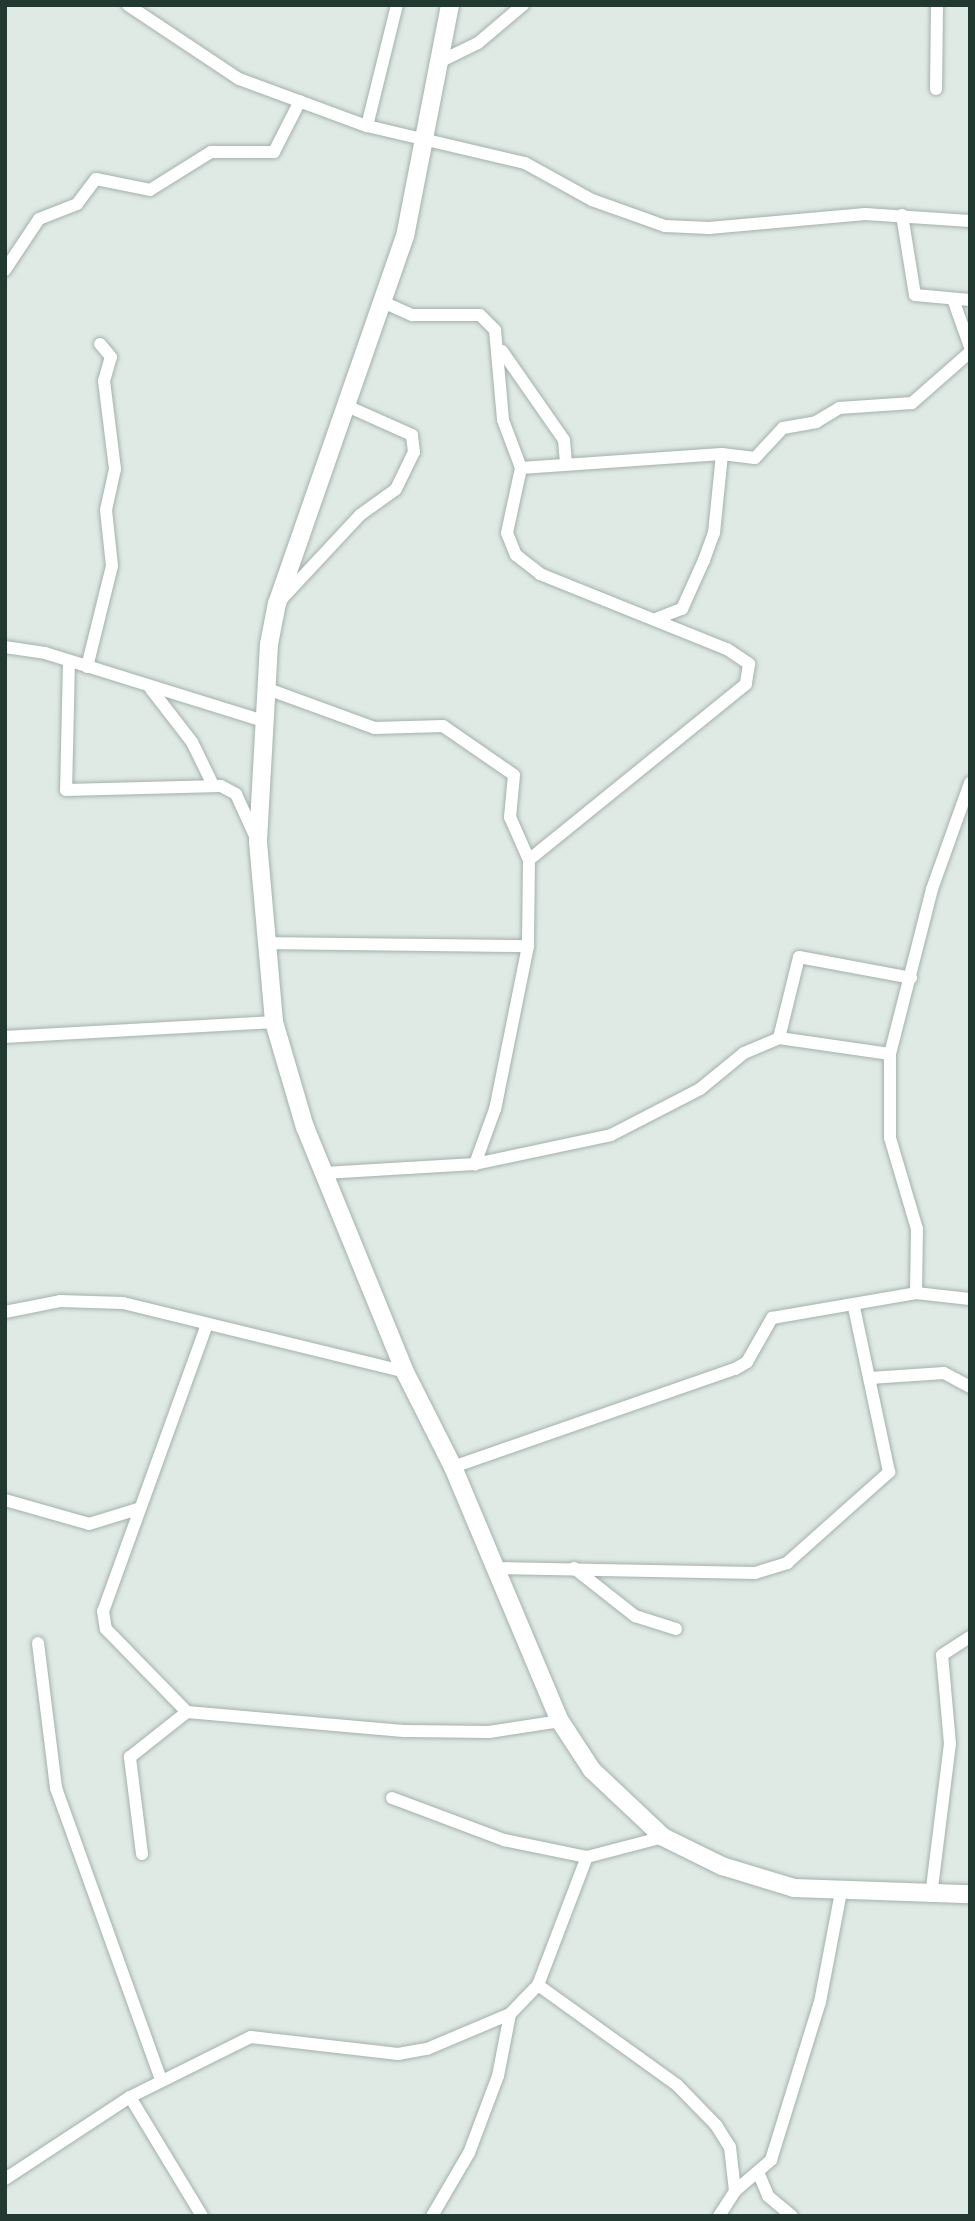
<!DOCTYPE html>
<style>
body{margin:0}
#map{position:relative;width:975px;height:2221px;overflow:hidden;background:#e0eae5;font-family:Montserrat,sans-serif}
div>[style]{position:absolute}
.roads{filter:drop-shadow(0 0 2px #a3b1ac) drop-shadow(0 0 2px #a3b1ac)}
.street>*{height:12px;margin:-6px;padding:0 6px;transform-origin:6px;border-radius:6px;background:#fff}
.secondary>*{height:18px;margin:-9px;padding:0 9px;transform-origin:9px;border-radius:9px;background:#fff}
span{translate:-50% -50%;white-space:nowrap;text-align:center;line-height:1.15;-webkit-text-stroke:6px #f0f7f3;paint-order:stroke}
.frame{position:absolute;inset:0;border:7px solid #223932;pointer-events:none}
</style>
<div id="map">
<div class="roads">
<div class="street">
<i style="left:128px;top:5px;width:133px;rotate:33.7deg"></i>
<i style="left:239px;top:79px;width:136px;rotate:20.2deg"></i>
<i style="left:367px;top:126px;width:162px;rotate:13.2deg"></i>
<i style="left:525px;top:163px;width:77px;rotate:28.9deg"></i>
<i style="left:592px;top:200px;width:77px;rotate:19.6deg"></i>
<i style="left:665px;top:226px;width:44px;rotate:2.6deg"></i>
<i style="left:709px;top:228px;width:157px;rotate:-5.1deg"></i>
<i style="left:865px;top:214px;width:105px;rotate:3.8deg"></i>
<i style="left:439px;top:62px;width:43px;rotate:-26deg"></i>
<i style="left:478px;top:43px;width:59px;rotate:-40.2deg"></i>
<i style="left:936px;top:89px;width:84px;rotate:-89.3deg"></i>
<i style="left:367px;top:126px;width:125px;rotate:-76.1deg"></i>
<i style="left:902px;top:215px;width:81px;rotate:80.8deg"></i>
<i style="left:915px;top:295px;width:55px;rotate:5.2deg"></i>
<i style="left:5px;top:270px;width:61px;rotate:-56.3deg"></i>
<i style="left:39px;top:219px;width:41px;rotate:-21.5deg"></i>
<i style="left:77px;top:204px;width:31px;rotate:-53deg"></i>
<i style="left:96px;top:179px;width:55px;rotate:11.5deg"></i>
<i style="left:150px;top:190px;width:72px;rotate:-31.9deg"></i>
<i style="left:211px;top:152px;width:63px"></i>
<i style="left:274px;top:152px;width:57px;rotate:-63deg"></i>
<i style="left:953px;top:299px;width:51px;rotate:70.5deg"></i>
<i style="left:385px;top:303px;width:30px;rotate:24deg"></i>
<i style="left:412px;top:315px;width:68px"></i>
<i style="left:480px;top:315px;width:21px;rotate:45deg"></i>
<i style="left:495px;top:330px;width:90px;rotate:84.9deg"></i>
<i style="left:503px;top:420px;width:51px;rotate:69.4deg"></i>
<i style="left:521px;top:468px;width:66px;rotate:102.2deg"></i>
<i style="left:507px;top:533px;width:24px;rotate:68deg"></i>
<i style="left:516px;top:555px;width:31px;rotate:38deg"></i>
<i style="left:540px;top:574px;width:201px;rotate:21.9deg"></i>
<i style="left:727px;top:649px;width:27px;rotate:34deg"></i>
<i style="left:749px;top:664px;width:20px;rotate:99deg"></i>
<i style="left:746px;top:684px;width:279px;rotate:141deg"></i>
<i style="left:502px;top:351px;width:108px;rotate:55.1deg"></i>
<i style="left:564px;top:440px;width:21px;rotate:85deg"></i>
<i style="left:521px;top:468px;width:201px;rotate:-4deg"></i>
<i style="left:722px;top:454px;width:33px;rotate:7deg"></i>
<i style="left:755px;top:458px;width:41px;rotate:-47deg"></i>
<i style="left:783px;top:428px;width:34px;rotate:-10deg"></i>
<i style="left:816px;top:422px;width:27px;rotate:-31deg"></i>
<i style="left:839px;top:408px;width:73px;rotate:-3.9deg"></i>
<i style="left:912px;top:403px;width:77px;rotate:-41.3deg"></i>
<i style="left:278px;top:603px;width:120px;rotate:-47deg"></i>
<i style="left:360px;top:515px;width:44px;rotate:-35.8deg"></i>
<i style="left:396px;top:489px;width:41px;rotate:-64.1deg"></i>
<i style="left:414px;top:452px;width:17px;rotate:-97deg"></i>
<i style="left:412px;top:435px;width:71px;rotate:-156deg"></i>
<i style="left:658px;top:618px;width:26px;rotate:-21deg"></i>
<i style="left:682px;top:609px;width:54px;rotate:-65.8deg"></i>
<i style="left:704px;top:560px;width:29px;rotate:-70deg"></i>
<i style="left:714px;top:533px;width:79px;rotate:-84.2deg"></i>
<i style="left:5px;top:647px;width:40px;rotate:8.5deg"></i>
<i style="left:45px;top:653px;width:228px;rotate:17.3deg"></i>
<i style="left:69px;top:661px;width:129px;rotate:91.3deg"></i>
<i style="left:66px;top:790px;width:155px;rotate:-1.5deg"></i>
<i style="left:221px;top:786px;width:17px;rotate:28deg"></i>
<i style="left:236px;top:794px;width:48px;rotate:65.6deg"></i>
<i style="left:87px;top:667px;width:104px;rotate:-76.1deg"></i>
<i style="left:112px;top:566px;width:56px;rotate:-96.1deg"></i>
<i style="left:106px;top:510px;width:42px;rotate:-77.6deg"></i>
<i style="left:115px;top:469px;width:89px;rotate:-97.1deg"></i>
<i style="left:104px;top:381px;width:25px;rotate:-74deg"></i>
<i style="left:111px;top:357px;width:17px;rotate:-130deg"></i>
<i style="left:265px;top:688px;width:117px;rotate:20deg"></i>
<i style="left:375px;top:728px;width:68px;rotate:-1.7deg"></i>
<i style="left:443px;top:726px;width:86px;rotate:34.6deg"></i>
<i style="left:514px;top:775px;width:42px;rotate:95.4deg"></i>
<i style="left:510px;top:817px;width:47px;rotate:66.2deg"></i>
<i style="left:529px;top:860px;width:86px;rotate:90.7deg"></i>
<i style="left:528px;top:946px;width:166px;rotate:101.4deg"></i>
<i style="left:495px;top:1109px;width:59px;rotate:110deg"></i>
<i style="left:151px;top:689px;width:67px;rotate:52.3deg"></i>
<i style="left:192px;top:742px;width:48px;rotate:64deg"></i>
<i style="left:266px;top:943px;width:262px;rotate:0.7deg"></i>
<i style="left:5px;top:1037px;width:269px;rotate:-3.2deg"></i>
<i style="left:779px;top:1038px;width:83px;rotate:-76.1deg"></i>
<i style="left:799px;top:957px;width:114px;rotate:10.6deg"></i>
<i style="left:324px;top:1173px;width:151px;rotate:-3.4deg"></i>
<i style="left:475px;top:1164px;width:139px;rotate:-12deg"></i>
<i style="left:611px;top:1135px;width:100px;rotate:-27.3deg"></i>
<i style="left:700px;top:1089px;width:57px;rotate:-39.3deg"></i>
<i style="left:744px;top:1053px;width:38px;rotate:-23deg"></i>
<i style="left:779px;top:1038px;width:112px;rotate:8.2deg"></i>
<i style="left:916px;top:1293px;width:54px;rotate:6.3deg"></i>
<i style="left:5px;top:1312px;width:56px;rotate:-11.3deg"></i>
<i style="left:60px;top:1301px;width:63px;rotate:1.8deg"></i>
<i style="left:123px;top:1303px;width:290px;rotate:13.7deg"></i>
<i style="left:206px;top:1327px;width:302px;rotate:109.9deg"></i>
<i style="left:103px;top:1611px;width:18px;rotate:81deg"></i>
<i style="left:106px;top:1629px;width:116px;rotate:45.7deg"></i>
<i style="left:187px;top:1712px;width:220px;rotate:5deg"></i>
<i style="left:406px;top:1731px;width:83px;rotate:0.7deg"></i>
<i style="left:489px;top:1732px;width:72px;rotate:-8.8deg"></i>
<i style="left:870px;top:1378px;width:74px;rotate:-3.9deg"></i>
<i style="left:944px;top:1373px;width:30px;rotate:28deg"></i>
<i style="left:453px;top:1467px;width:299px;rotate:-19.2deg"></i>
<i style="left:735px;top:1369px;width:14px;rotate:-30deg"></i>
<i style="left:747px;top:1362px;width:51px;rotate:-60.4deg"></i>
<i style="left:772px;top:1318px;width:146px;rotate:-9.8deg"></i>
<i style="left:916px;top:1293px;width:64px;rotate:-89.1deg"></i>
<i style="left:917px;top:1229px;width:95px;rotate:-106.5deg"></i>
<i style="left:890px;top:1138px;width:84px;rotate:-90deg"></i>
<i style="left:890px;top:1054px;width:170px;rotate:-75.7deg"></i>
<i style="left:932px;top:889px;width:113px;rotate:-70.3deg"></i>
<i style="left:5px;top:1500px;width:87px;rotate:15.9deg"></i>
<i style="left:89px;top:1524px;width:51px;rotate:-17deg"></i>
<i style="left:496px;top:1568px;width:259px;rotate:1.1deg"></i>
<i style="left:755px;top:1573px;width:34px;rotate:-17deg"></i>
<i style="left:787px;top:1563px;width:137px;rotate:-41.7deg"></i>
<i style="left:889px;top:1472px;width:168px;rotate:-102deg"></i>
<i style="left:574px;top:1568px;width:78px;rotate:38.2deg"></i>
<i style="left:635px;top:1616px;width:43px;rotate:17.6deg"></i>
<i style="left:38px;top:1643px;width:146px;rotate:82.9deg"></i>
<i style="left:56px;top:1788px;width:309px;rotate:70.2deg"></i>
<i style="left:392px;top:1798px;width:120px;rotate:20.6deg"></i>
<i style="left:504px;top:1840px;width:85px;rotate:11.6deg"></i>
<i style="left:142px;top:1854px;width:98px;rotate:-97.1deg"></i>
<i style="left:130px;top:1757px;width:73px;rotate:-38.3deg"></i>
<i style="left:931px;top:1896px;width:153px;rotate:-82.9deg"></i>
<i style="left:950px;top:1744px;width:89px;rotate:-95.1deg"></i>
<i style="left:942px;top:1655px;width:33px;rotate:-33deg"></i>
<i style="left:538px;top:1985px;width:171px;rotate:35.7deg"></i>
<i style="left:677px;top:2085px;width:56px;rotate:45.7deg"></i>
<i style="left:716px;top:2125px;width:26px;rotate:58deg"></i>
<i style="left:730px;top:2147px;width:44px;rotate:83.5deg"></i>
<i style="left:130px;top:2097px;width:139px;rotate:58.8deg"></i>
<i style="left:758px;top:2172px;width:26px;rotate:67deg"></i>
<i style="left:768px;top:2196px;width:31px;rotate:40deg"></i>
<i style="left:5px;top:2179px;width:149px;rotate:-33.3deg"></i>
<i style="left:130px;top:2097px;width:135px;rotate:-26.4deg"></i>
<i style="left:251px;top:2037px;width:148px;rotate:6.6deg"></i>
<i style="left:398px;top:2054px;width:29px;rotate:-10deg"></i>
<i style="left:427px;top:2049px;width:90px;rotate:-22.9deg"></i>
<i style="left:510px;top:2014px;width:40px;rotate:-46deg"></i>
<i style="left:538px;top:1985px;width:137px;rotate:-69.1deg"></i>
<i style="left:587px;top:1857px;width:79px;rotate:-14.7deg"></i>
<i style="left:432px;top:2216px;width:73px;rotate:-59.6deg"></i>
<i style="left:469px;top:2153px;width:82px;rotate:-69.4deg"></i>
<i style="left:498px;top:2076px;width:63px;rotate:-79deg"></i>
<i style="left:719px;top:2216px;width:30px;rotate:-57deg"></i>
<i style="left:735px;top:2191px;width:48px;rotate:-40.7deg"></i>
<i style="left:771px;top:2160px;width:165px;rotate:-72.8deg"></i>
<i style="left:820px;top:2002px;width:112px;rotate:-79.2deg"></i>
</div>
<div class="secondary">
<i style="left:450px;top:5px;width:235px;rotate:101deg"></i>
<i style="left:405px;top:236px;width:389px;rotate:109.2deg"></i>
<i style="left:277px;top:603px;width:42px;rotate:101deg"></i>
<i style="left:269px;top:644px;width:198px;rotate:93.2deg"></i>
<i style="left:258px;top:842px;width:181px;rotate:84.9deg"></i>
<i style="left:274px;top:1022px;width:109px;rotate:73.6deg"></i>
<i style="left:305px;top:1127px;width:265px;rotate:67.8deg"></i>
<i style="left:405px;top:1372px;width:106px;rotate:63.2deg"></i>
<i style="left:453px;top:1467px;width:276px;rotate:67.2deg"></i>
<i style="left:560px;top:1721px;width:59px;rotate:56.9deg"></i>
<i style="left:592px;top:1770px;width:98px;rotate:43.3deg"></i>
<i style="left:663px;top:1837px;width:66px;rotate:26.2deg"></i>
<i style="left:722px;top:1866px;width:75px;rotate:17deg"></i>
<i style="left:794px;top:1888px;width:176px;rotate:2deg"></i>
</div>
</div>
<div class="frame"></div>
</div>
